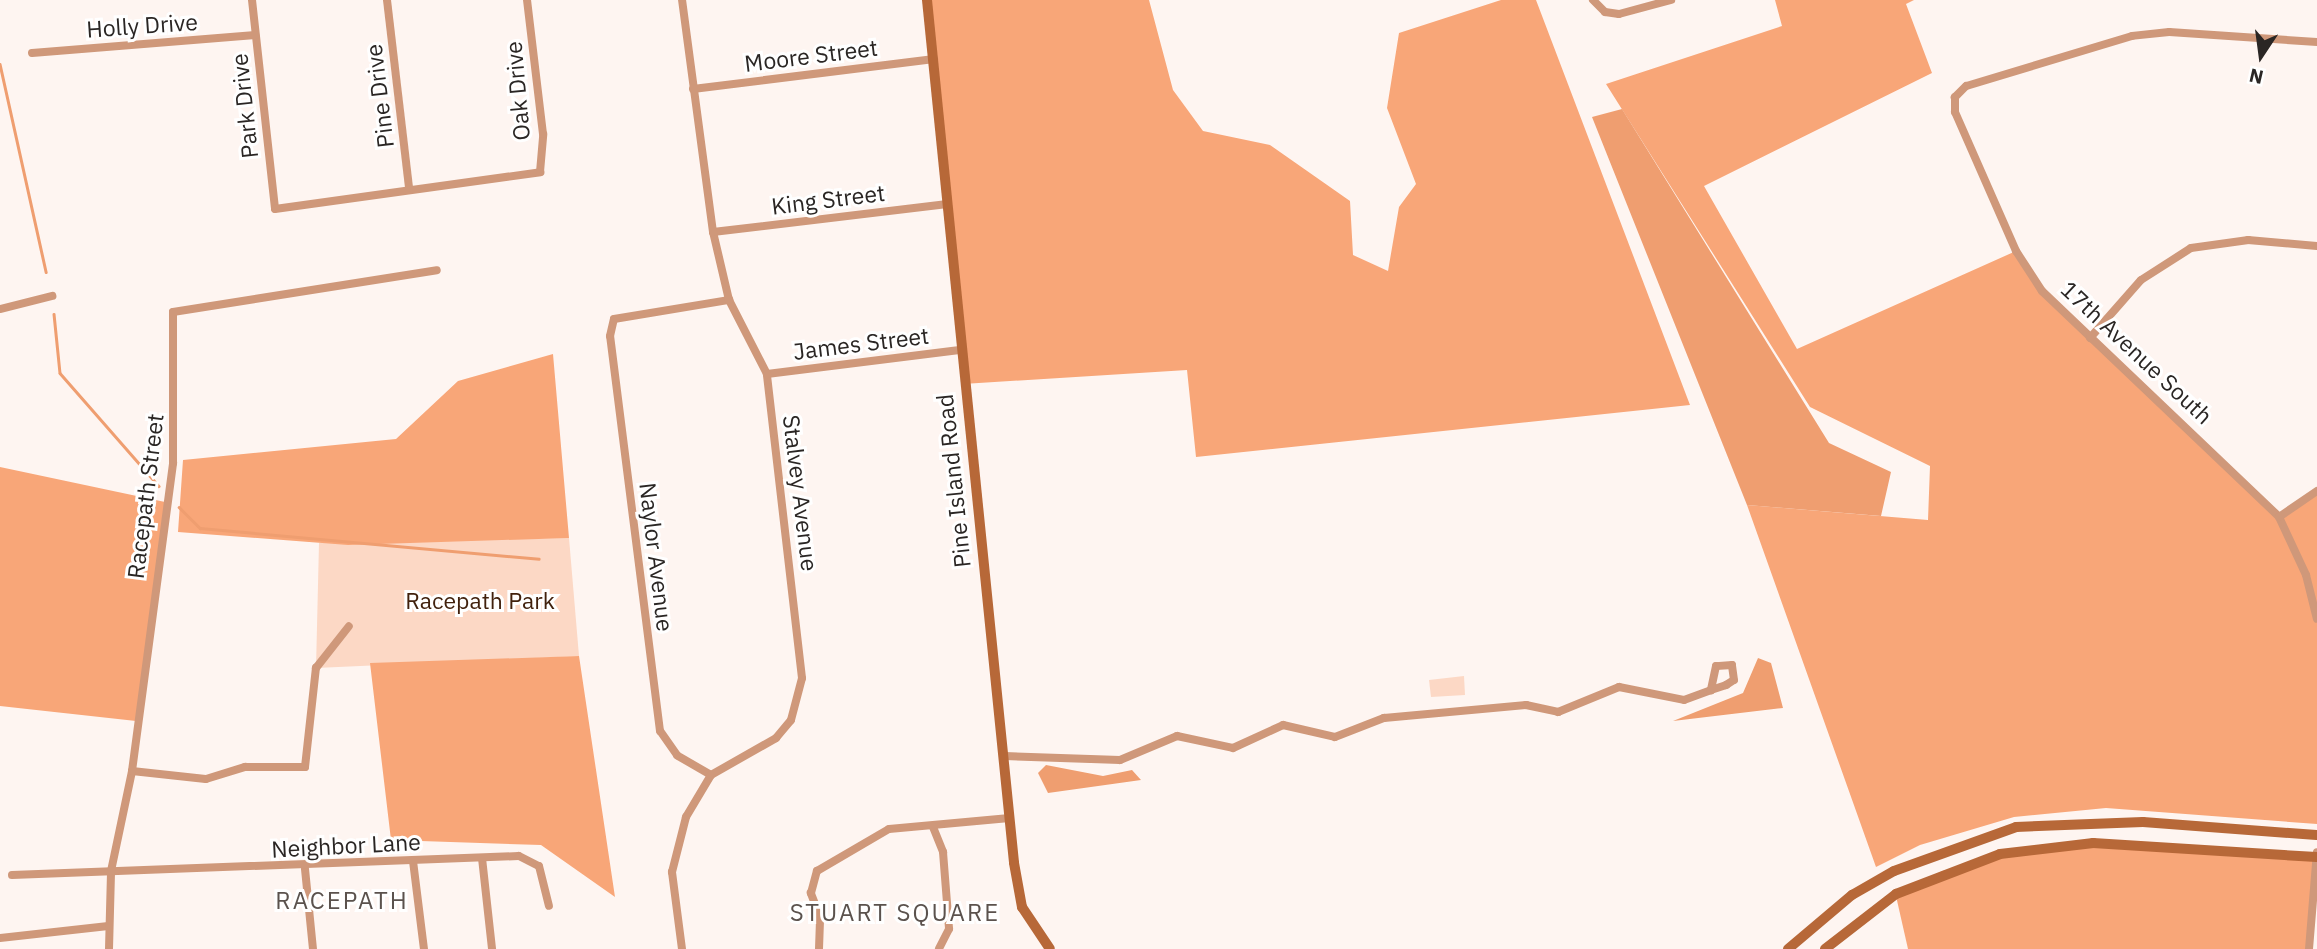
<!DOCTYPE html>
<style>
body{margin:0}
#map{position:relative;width:2317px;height:949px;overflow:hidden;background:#fef5f1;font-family:"IBM Plex Sans",sans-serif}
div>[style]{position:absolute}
.green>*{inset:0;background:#fcd8c5}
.forest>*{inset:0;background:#f8a678}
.water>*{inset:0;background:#ef9e70}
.stream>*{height:2.5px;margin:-1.25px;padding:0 1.25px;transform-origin:1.25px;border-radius:1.25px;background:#ef9e70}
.street>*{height:8px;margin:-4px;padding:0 4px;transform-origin:4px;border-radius:4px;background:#cf987a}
.secondary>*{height:10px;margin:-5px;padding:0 5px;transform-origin:5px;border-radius:5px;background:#b76838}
span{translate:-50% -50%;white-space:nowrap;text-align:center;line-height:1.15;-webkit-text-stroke:6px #fff;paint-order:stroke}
.street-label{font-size:23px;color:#2a2624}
.park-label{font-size:23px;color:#41210d}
.neighbourhood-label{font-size:24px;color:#5b524d;letter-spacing:2px}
.north{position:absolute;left:2226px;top:21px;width:70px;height:70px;-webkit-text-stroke:5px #fff;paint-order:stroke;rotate:193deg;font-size:19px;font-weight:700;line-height:28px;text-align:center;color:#2a2624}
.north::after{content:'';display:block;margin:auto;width:24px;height:32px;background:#2a2624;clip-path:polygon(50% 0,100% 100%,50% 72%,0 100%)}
</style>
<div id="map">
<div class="green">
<i style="clip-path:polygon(569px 538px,579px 656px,316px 668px,319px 543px)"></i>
<i style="clip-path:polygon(1464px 676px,1465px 695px,1431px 697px,1429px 680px)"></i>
</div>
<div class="forest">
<i style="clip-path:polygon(927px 0,1149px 0,1173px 90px,1203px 131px,1270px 145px,1350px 201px,1353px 255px,1388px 271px,1399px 207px,1416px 184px,1387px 108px,1399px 33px,1501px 0,1536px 0,1690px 405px,1196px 457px,1187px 370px,963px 384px)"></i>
<i style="clip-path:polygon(1775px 0,1914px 0,1906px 4px,1932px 73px,1704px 186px,1797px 349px,2016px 251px,2043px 291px,2279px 517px,2317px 491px,2317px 824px,2106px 808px,2014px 817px,1920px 845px,1876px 867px,1747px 505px,1928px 520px,1930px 466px,1810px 407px,1606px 84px,1782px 26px)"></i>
<i style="clip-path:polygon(553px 354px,569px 538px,348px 545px,178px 532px,183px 460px,396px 439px,458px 381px)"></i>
<i style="clip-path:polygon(0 467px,165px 502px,136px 721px,0 706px)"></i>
<i style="clip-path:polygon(579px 656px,615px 897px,541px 845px,391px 840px,370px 663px)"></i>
<i style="clip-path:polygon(2146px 845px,2316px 857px,2309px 949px,1908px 949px,1896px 896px,1942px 871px,2042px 848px)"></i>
</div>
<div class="water">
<i style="clip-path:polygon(1622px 109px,1829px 443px,1891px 472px,1881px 516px,1747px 505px,1592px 117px)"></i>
<i style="clip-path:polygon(1758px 658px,1771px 663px,1783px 708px,1673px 721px,1743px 693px)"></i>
<i style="clip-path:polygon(1046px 765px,1103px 776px,1132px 770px,1141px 780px,1048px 793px,1038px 773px)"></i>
</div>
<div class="stream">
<i style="left:0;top:64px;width:213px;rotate:77.5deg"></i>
<i style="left:54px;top:314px;width:59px;rotate:84.2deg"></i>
<i style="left:60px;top:373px;width:150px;rotate:48.8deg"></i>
<i style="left:179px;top:507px;width:30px;rotate:45deg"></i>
<i style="left:200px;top:528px;width:340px;rotate:5.2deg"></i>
</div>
<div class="street">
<i style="left:252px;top:0;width:210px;rotate:83.7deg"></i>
<i style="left:275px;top:209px;width:268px;rotate:-7.9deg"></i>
<i style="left:540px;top:172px;width:38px;rotate:-85deg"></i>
<i style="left:543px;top:134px;width:135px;rotate:-96.8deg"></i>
<i style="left:387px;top:0;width:189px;rotate:83.3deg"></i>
<i style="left:1593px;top:0;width:17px;rotate:45deg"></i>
<i style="left:1605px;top:12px;width:14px;rotate:8deg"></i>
<i style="left:1619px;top:14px;width:54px;rotate:-15.1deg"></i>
<i style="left:2317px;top:42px;width:148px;rotate:-176.1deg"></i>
<i style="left:2169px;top:32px;width:37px;rotate:174deg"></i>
<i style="left:2132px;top:36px;width:173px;rotate:163.2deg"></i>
<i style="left:1966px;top:86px;width:16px;rotate:135deg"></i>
<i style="left:1955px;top:97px;width:15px;rotate:90deg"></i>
<i style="left:1955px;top:112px;width:152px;rotate:66.3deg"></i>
<i style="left:2016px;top:251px;width:48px;rotate:57deg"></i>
<i style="left:2042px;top:291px;width:327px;rotate:43.6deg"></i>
<i style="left:2279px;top:517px;width:64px;rotate:65deg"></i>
<i style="left:2306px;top:575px;width:45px;rotate:76deg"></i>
<i style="left:32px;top:53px;width:224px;rotate:-4.6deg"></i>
<i style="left:693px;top:89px;width:243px;rotate:-7.1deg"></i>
<i style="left:713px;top:232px;width:236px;rotate:-6.8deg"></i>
<i style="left:0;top:309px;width:54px;rotate:-14deg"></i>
<i style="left:2090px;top:338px;width:77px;rotate:-48.7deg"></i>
<i style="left:2141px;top:280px;width:59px;rotate:-32.6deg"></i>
<i style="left:2191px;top:248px;width:58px;rotate:-8deg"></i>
<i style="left:2248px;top:240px;width:69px;rotate:5deg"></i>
<i style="left:767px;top:374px;width:194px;rotate:-7.1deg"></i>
<i style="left:2279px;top:517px;width:46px;rotate:-34.4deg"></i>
<i style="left:1005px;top:756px;width:115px;rotate:2deg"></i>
<i style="left:1120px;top:760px;width:62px;rotate:-22.8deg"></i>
<i style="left:1177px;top:736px;width:57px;rotate:12.1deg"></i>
<i style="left:1233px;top:748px;width:55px;rotate:-24.7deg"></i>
<i style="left:1283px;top:725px;width:53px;rotate:13deg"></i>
<i style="left:1335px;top:737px;width:53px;rotate:-21.2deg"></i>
<i style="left:1384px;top:718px;width:143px;rotate:-5.2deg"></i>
<i style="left:1526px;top:705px;width:33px;rotate:12deg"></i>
<i style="left:1558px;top:712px;width:66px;rotate:-22.3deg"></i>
<i style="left:1619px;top:687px;width:66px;rotate:11.3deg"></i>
<i style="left:1684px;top:700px;width:29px;rotate:-20deg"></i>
<i style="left:1711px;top:690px;width:16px;rotate:-18deg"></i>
<i style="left:1726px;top:685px;width:9px;rotate:-32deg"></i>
<i style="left:1734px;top:680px;width:15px;rotate:-98deg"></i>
<i style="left:1732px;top:665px;width:16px;rotate:176deg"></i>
<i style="left:1716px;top:666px;width:25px;rotate:102deg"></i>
<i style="left:132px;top:771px;width:74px;rotate:6.2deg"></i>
<i style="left:206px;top:779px;width:41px;rotate:-17.1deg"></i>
<i style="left:245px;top:767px;width:60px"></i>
<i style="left:305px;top:767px;width:100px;rotate:-83.7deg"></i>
<i style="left:316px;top:668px;width:53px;rotate:-51.8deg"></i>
<i style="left:711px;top:775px;width:39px;rotate:-150deg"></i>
<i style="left:677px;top:755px;width:29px;rotate:-125deg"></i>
<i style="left:660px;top:731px;width:398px;rotate:-97.2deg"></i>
<i style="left:610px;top:336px;width:17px;rotate:-77deg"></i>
<i style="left:614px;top:319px;width:117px;rotate:-9.4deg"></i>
<i style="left:933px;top:827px;width:27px;rotate:68deg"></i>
<i style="left:943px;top:852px;width:77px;rotate:85.5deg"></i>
<i style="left:949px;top:929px;width:22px;rotate:117deg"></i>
<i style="left:482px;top:858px;width:92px;rotate:83.7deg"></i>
<i style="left:413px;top:861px;width:89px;rotate:82.9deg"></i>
<i style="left:305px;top:869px;width:80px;rotate:84.3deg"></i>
<i style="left:12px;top:875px;width:507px;rotate:-2.15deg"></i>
<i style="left:519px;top:856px;width:22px;rotate:27deg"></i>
<i style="left:539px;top:866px;width:41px;rotate:76deg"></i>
<i style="left:0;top:938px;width:109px;rotate:-6.3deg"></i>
<i style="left:109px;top:949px;width:78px;rotate:-88.5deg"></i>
<i style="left:111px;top:871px;width:102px;rotate:-78.1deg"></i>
<i style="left:132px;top:771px;width:311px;rotate:-82.4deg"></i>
<i style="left:173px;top:463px;width:151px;rotate:-90deg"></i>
<i style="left:173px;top:312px;width:267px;rotate:-9deg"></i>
<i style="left:682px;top:949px;width:78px;rotate:-97.4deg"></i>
<i style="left:672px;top:872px;width:57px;rotate:-75.7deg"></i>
<i style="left:686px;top:817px;width:49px;rotate:-59.2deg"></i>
<i style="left:711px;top:775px;width:75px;rotate:-29.6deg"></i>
<i style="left:776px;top:738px;width:23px;rotate:-50deg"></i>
<i style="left:791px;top:720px;width:43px;rotate:-75.3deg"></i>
<i style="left:802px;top:678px;width:306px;rotate:-96.6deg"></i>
<i style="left:767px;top:374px;width:83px;rotate:-117.2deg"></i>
<i style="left:729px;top:300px;width:70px;rotate:-103.2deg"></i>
<i style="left:713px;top:232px;width:234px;rotate:-97.6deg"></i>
<i style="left:819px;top:949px;width:32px;rotate:-88deg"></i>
<i style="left:820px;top:917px;width:26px;rotate:-111deg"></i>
<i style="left:811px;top:893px;width:23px;rotate:-75deg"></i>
<i style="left:817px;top:871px;width:83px;rotate:-30.3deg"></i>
<i style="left:889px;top:829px;width:121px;rotate:-5.2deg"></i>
<i style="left:2309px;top:949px;width:97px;rotate:-85.3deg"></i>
</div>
<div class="secondary">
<i style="left:927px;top:0;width:867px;rotate:84.24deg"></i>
<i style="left:1014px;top:863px;width:45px;rotate:79.7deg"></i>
<i style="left:1022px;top:907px;width:50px;rotate:56.3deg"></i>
<i style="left:1788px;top:949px;width:84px;rotate:-40.2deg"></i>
<i style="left:1852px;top:895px;width:48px;rotate:-29.7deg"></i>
<i style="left:1894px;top:871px;width:130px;rotate:-19.8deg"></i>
<i style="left:2016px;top:827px;width:127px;rotate:-2.3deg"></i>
<i style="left:2143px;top:822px;width:174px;rotate:4.3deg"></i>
<i style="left:1825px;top:949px;width:90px;rotate:-37.8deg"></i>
<i style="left:1896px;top:894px;width:111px;rotate:-21deg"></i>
<i style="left:2000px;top:854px;width:94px;rotate:-6.7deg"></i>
<i style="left:2093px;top:843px;width:224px;rotate:3.6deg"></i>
</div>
<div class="street-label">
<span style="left:142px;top:25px;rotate:-4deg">Holly Drive</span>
<span style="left:811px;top:55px;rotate:-7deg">Moore Street</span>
<span style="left:517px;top:91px;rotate:-95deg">Oak Drive</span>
<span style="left:379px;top:96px;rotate:-97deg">Pine Drive</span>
<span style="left:244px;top:106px;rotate:-96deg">Park Drive</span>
<span style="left:828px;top:199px;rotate:-7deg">King Street</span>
<span style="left:861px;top:343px;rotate:-7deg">James Street</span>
<span style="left:2137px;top:352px;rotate:43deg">17th Avenue South</span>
<span style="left:953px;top:481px;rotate:-96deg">Pine Island Road</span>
<span style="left:801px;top:493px;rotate:83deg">Stalvey Avenue</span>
<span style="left:145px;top:496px;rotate:-83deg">Racepath Street</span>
<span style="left:657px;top:557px;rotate:83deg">Naylor Avenue</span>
<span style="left:346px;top:845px;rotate:-3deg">Neighbor Lane</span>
</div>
<div class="park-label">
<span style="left:480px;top:600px">Racepath Park</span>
</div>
<div class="neighbourhood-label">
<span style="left:342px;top:901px">RACEPATH</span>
<span style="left:895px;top:913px">STUART SQUARE</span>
</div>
<div class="north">N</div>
</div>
